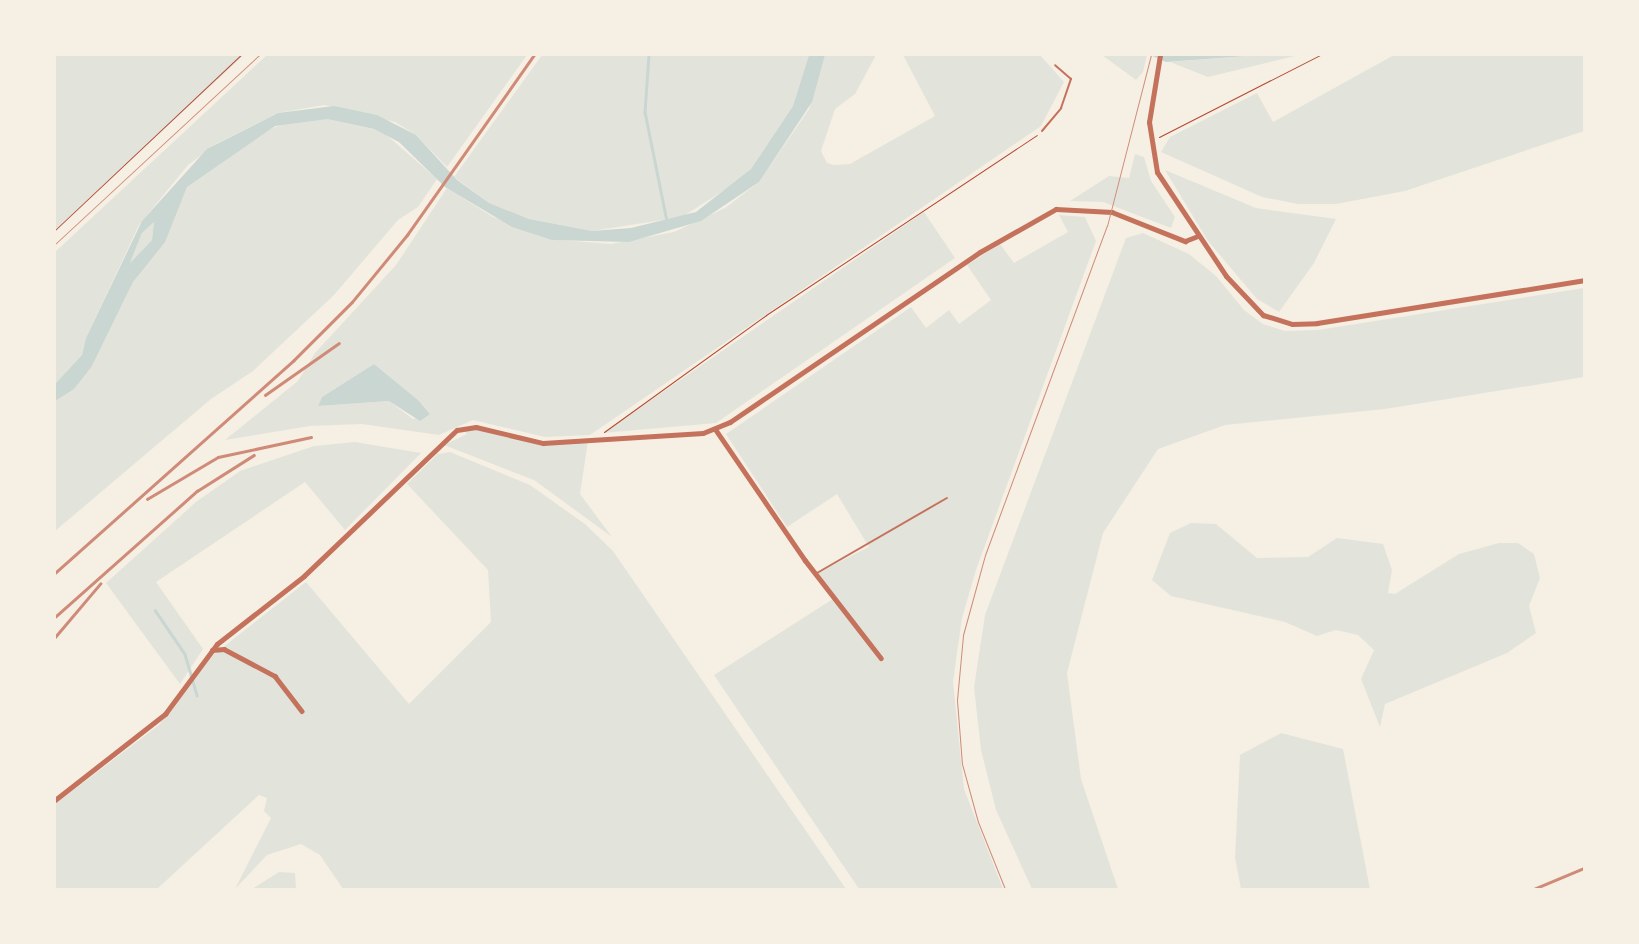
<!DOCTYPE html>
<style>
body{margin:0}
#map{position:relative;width:1639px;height:944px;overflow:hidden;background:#f6efe4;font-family:Roboto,sans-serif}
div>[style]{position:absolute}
.green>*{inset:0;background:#e2e4dc}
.water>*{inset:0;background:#c9d6d2}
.stream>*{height:2.5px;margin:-1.25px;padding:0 1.25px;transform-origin:1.25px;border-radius:1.25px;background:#c9d6d2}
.path>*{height:1px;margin:-0.5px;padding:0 0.5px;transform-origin:0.5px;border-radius:0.5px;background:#b5482f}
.service>*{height:2px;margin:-1px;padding:0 1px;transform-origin:1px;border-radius:1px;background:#c5725c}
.minor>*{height:4.5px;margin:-2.25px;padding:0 2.25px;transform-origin:2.25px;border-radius:2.25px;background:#c5725c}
.tertiary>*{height:5px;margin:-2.5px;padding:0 2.5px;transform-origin:2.5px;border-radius:2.5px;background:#c5725c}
.tram>*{height:1px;margin:-0.5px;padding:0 0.5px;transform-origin:0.5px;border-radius:0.5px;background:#cf8b77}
.rail>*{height:2.5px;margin:-1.25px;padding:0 1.25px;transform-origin:1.25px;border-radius:1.25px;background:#cf8b77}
span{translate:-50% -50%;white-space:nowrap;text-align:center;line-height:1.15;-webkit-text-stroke:4.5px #f6efe4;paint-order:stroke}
.frame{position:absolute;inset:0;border:56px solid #f6efe4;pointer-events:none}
</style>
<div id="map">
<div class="green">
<i style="clip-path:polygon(55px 55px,244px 55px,55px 230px)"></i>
<i style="clip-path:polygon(267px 55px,527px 55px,447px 167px,416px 135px,395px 122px,324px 105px,278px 113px,216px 144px,188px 165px,139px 225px,86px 338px,82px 355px,55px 384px,55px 252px)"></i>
<i style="clip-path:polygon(542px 55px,809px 55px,793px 106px,751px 169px,737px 182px,682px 217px,592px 231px,529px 219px,489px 203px,454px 177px)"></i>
<i style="clip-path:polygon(evenodd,825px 55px,876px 55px,855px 94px,835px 109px,821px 151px,827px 163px,834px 165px,850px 164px,935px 116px,903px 55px,1040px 55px,1064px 82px,1041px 126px,590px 435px,545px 437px,473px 420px,439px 435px,362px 424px,310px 426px,225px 440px,298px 381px,315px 353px,396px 265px,447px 188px,493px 217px,560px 240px,611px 244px,674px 232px,725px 208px,759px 182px,809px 109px,825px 55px,374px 364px,418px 400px,430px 414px,413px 419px,389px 401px,318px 406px,322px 397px,374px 364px)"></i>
<i style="clip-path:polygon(1102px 55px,1147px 55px,1143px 72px,1136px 80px)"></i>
<i style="clip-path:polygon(1260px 55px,1299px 55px,1208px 77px,1170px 62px)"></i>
<i style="clip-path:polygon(1394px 55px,1584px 55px,1584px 131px,1405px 191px,1336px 204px,1298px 204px,1262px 197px,1161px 152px,1170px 137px,1257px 93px,1273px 122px)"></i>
<i style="clip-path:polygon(301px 119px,327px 119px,382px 131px,437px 179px,418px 207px,398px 220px,334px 295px,253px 371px,211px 399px,55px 531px,55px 401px,92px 366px,133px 282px,167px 233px,187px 187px,269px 129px)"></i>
<i style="clip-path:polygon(1135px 154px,1144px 157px,1151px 181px,1175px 217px,1171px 228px,1103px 202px,1070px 201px,1109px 176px,1129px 178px)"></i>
<i style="clip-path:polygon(1165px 170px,1256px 208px,1336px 219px,1314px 263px,1279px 312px,1257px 299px,1208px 241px)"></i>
<i style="clip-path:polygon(924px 212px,955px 258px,716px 423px,603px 433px)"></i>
<i style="clip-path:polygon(1059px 215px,1085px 217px,1096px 241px,976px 570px,962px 618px,953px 682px,964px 789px,1003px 889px,859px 889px,714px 675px,833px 599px,815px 574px,869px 547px,837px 494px,787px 527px,726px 434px,911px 307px,926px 328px,949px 310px,959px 324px,991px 300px,967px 265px,1000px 244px,1014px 263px,1068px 232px)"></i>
<i style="clip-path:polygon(154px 222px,152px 240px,130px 263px,142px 233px)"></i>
<i style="clip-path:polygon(1143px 233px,1189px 254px,1216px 276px,1244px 310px,1263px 324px,1285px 331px,1318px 330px,1584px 288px,1584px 377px,1385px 409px,1225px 425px,1158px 449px,1103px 533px,1067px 673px,1081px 779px,1118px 889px,1032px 889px,996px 810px,981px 750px,974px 687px,985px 615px,1126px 238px)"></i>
<i style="clip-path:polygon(476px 427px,529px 441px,588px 441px,580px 494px,612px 537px,534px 480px,444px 445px,467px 434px,463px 428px)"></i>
<i style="clip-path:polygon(355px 442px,421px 453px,345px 530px,305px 482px,156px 582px,203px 649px,180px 684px,106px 583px,196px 502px,240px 471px,314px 446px)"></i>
<i style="clip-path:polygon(450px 452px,530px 485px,585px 524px,613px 551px,846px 889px,343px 889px,320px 855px,301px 844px,267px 855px,235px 889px,271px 818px,264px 811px,267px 798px,259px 795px,157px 889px,55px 889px,55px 804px,159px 725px,213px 655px,306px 582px,409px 704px,491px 622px,488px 570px,407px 484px,438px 454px)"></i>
<i style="clip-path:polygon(1191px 523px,1216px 524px,1257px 558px,1308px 557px,1337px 538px,1383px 544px,1392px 570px,1388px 593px,1395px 594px,1459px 554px,1499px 543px,1518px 543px,1534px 554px,1540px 578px,1529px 606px,1536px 633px,1507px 653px,1385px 704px,1380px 727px,1361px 679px,1374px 650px,1358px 635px,1336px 630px,1317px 636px,1285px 622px,1171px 596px,1152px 580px,1170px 533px)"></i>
<i style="clip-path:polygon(1281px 733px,1343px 749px,1370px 889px,1241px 889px,1235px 858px,1240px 755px)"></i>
<i style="clip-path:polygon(279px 872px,295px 873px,296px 889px,252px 889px)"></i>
</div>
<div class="water">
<i style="clip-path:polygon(evenodd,809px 55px,825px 55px,812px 102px,759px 182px,701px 221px,629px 242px,552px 240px,512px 227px,445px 187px,399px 142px,374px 129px,327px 119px,275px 126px,187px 187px,165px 242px,133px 282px,92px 366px,74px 389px,55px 401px,55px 384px,82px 355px,86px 338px,142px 221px,207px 149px,278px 113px,334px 106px,377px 115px,416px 135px,457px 180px,489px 203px,529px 219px,592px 231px,631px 228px,696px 212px,751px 169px,793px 106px,809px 55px,154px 222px,152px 240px,130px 263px,142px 233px,154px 222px)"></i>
<i style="clip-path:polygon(1150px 55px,1260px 55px,1166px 62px)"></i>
<i style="clip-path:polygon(374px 364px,418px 400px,430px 414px,420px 421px,389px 401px,318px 406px,322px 397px)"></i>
</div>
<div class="stream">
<i style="left:649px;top:55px;width:57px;rotate:94deg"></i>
<i style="left:645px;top:112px;width:111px;rotate:78.6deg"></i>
<i style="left:155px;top:610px;width:53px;rotate:55.7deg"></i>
<i style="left:185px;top:654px;width:43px;rotate:73.7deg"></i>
</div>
<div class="path">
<i style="left:1159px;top:137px;width:181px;rotate:-27deg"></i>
<i style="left:55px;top:230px;width:255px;rotate:-43.3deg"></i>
<i style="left:604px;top:432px;width:200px;rotate:-35.8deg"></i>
<i style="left:766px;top:315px;width:325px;rotate:-33.6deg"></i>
</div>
<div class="service">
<i style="left:1042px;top:131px;width:30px;rotate:-50deg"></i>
<i style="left:1061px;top:108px;width:31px;rotate:-71deg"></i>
<i style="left:1071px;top:79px;width:21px;rotate:-139deg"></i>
<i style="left:817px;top:573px;width:150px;rotate:-30deg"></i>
</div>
<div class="minor">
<i style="left:716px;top:430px;width:158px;rotate:55.6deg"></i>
<i style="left:805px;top:560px;width:124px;rotate:52.2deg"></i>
<i style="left:212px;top:650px;width:12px;rotate:-5deg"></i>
<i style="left:224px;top:649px;width:58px;rotate:27.9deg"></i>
<i style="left:275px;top:676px;width:44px;rotate:52.4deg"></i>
<i style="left:55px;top:800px;width:140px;rotate:-38deg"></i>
<i style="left:165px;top:714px;width:87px;rotate:-53.4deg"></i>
<i style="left:217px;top:644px;width:110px;rotate:-38deg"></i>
<i style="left:304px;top:576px;width:211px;rotate:-43.7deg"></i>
<i style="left:457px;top:430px;width:19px;rotate:-9deg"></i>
<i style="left:476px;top:427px;width:69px;rotate:13.4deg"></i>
<i style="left:543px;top:443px;width:160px;rotate:-3.6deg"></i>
<i style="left:703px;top:433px;width:29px;rotate:-22deg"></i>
<i style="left:730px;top:422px;width:302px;rotate:-34.2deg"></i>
<i style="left:980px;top:252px;width:87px;rotate:-29.5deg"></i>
<i style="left:1056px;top:209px;width:56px;rotate:3.1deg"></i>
<i style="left:1112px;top:212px;width:79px;rotate:21.7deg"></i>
<i style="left:1185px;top:241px;width:14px;rotate:-21deg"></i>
</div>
<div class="tertiary">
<i style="left:1160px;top:55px;width:68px;rotate:99.3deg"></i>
<i style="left:1149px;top:122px;width:51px;rotate:80.9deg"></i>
<i style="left:1157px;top:172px;width:125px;rotate:56.4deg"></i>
<i style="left:1226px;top:276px;width:54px;rotate:46.5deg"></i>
<i style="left:1263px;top:315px;width:30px;rotate:17deg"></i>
<i style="left:1292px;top:324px;width:25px;rotate:-2deg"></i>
<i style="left:1317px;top:323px;width:270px;rotate:-9.1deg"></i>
</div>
<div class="tram">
<i style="left:55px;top:244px;width:278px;rotate:-42.8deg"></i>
<i style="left:1005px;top:889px;width:72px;rotate:-111.9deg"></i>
<i style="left:978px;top:822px;width:60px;rotate:-105.4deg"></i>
<i style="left:962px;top:764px;width:64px;rotate:-94.5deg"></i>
<i style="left:957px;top:700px;width:65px;rotate:-84.7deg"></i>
<i style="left:963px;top:635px;width:83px;rotate:-74.6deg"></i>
<i style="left:985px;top:555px;width:351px;rotate:-69.7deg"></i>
<i style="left:1107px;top:226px;width:177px;rotate:-75.6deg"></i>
</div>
<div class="rail">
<i style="left:265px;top:395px;width:90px;rotate:-35.1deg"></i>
<i style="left:147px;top:499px;width:82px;rotate:-30.6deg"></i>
<i style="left:218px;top:457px;width:95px;rotate:-12.1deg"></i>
<i style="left:55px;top:573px;width:319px;rotate:-41.7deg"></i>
<i style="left:293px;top:361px;width:83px;rotate:-45deg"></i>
<i style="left:352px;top:302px;width:87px;rotate:-50.6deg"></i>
<i style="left:407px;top:235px;width:220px;rotate:-54.8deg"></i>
<i style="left:55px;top:617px;width:190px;rotate:-41.6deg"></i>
<i style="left:197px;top:491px;width:67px;rotate:-32.3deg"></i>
<i style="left:55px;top:637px;width:70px;rotate:-49.7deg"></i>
<i style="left:1534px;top:889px;width:54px;rotate:-22.8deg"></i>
</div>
<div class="frame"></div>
</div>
